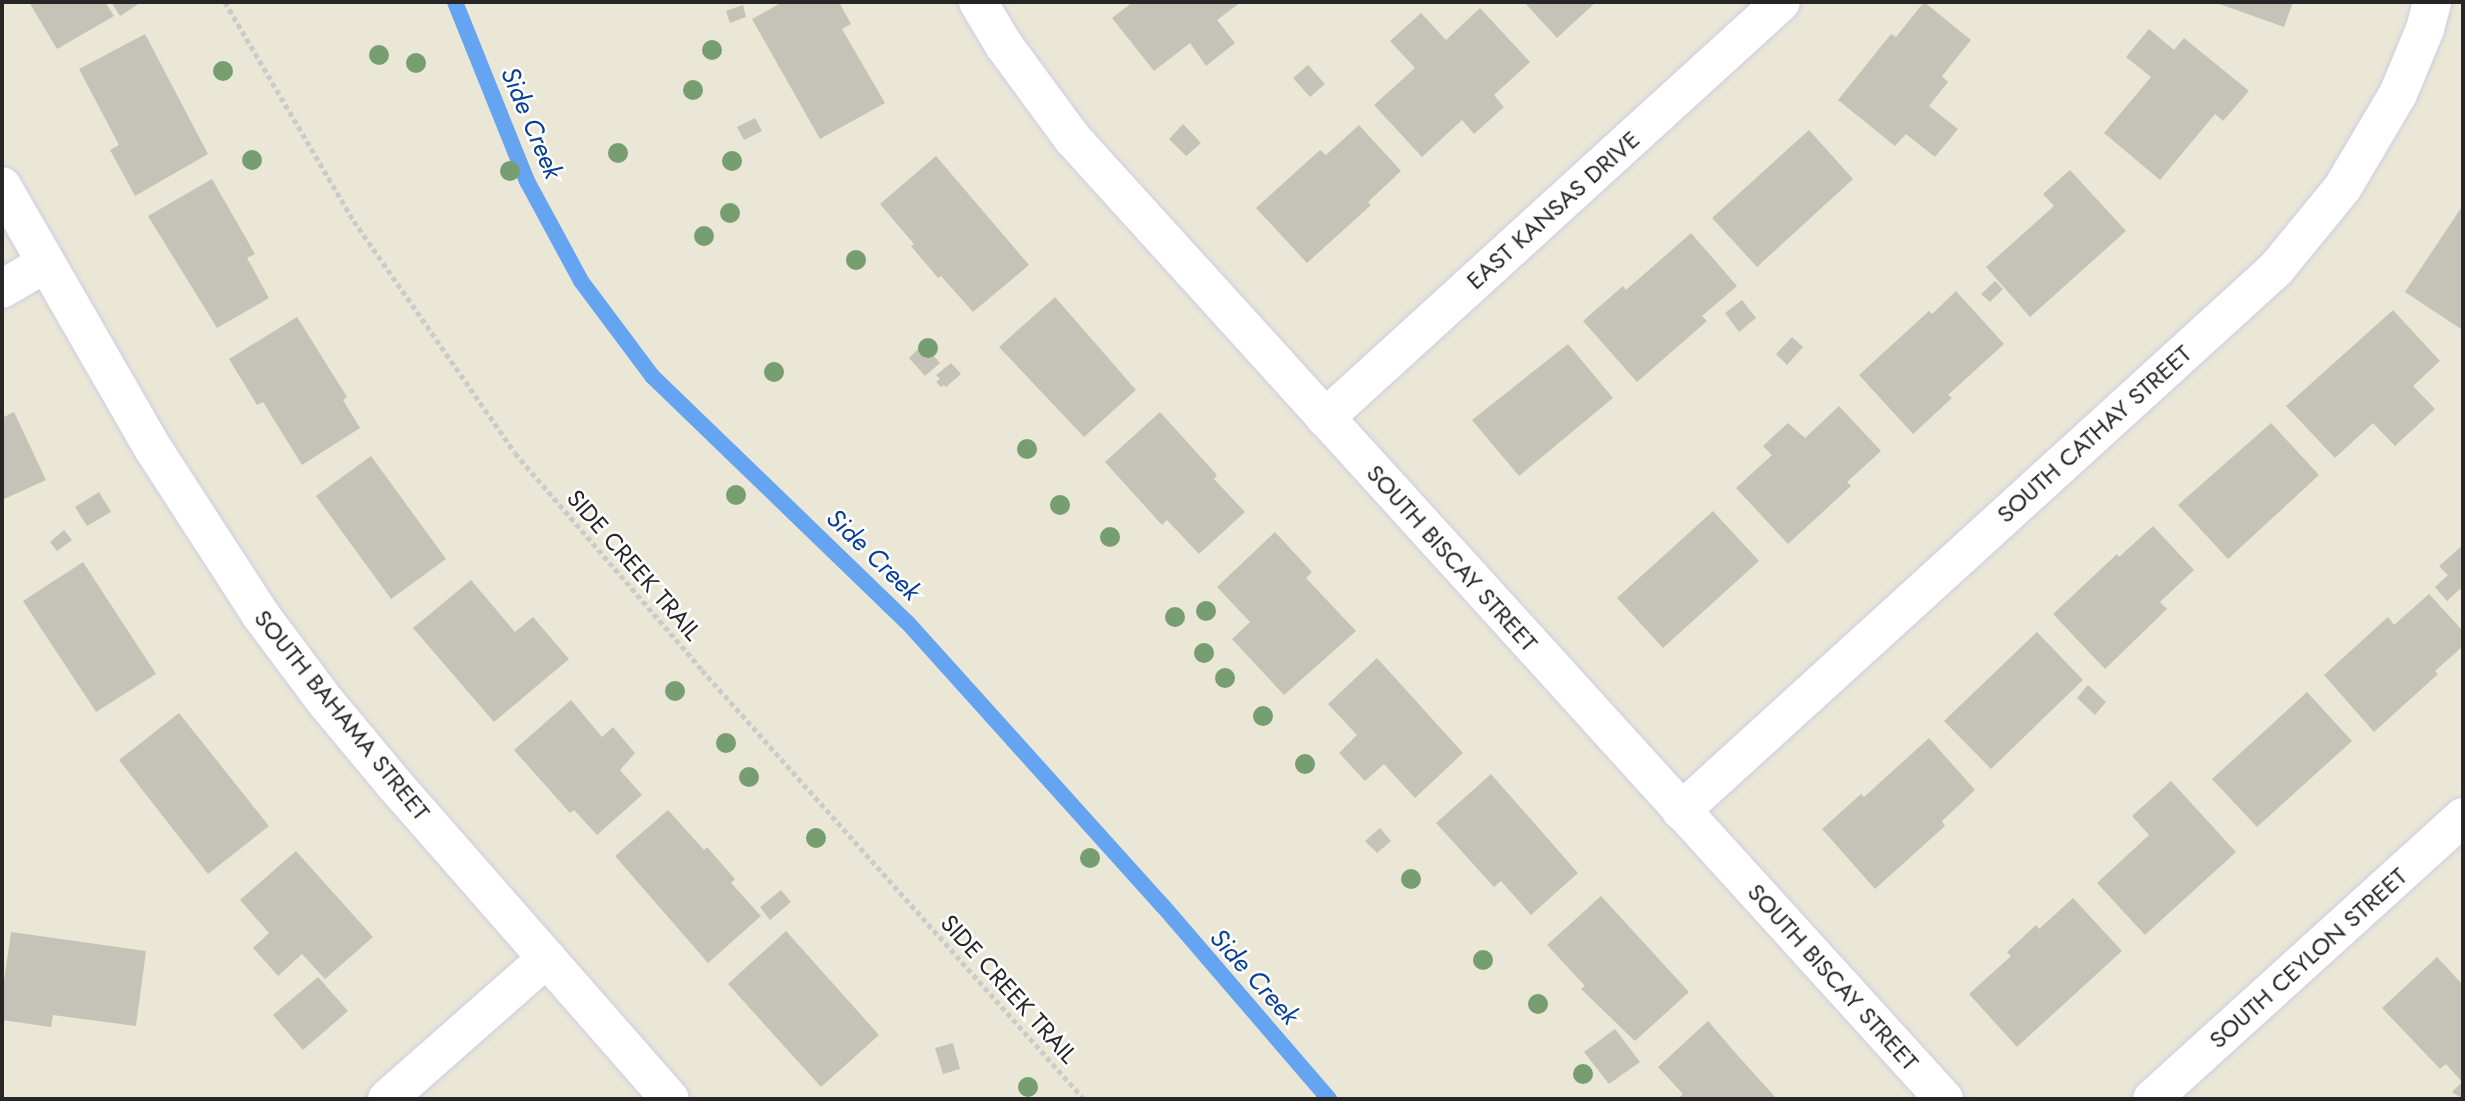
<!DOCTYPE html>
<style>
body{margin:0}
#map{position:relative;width:2465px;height:1101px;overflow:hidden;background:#eae7d7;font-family:Jost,sans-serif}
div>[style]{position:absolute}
.stream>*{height:16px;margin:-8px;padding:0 8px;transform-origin:8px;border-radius:8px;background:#65a4f1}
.building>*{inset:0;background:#c5c3b7}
.path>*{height:4.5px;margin-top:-2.25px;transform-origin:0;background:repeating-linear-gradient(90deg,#cbcbcb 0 5px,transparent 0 8.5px)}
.roads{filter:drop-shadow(0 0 2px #cecce1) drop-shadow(0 0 2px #cecce1)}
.street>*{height:38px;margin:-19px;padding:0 19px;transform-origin:19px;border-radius:19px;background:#fff}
.trees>*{width:20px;height:20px;margin:-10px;border-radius:50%;background:#769e71}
span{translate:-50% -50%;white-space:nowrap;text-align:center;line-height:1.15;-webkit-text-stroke:5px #fff;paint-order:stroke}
.street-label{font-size:24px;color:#262626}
.water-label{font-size:26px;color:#093e98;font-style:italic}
.frame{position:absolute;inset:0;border:4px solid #262626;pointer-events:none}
</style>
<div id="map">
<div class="stream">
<i style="left:455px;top:2px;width:193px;rotate:68.1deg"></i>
<i style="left:527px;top:181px;width:114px;rotate:61.6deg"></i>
<i style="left:581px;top:281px;width:119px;rotate:53.2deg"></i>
<i style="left:652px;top:376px;width:354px;rotate:44deg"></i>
<i style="left:907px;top:622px;width:382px;rotate:48deg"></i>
<i style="left:1163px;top:906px;width:255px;rotate:49.3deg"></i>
</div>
<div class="building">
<i style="clip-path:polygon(29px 2px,105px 2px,114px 16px,57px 49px)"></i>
<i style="clip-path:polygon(111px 2px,139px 2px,140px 3px,120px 16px)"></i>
<i style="clip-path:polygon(783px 2px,839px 2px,851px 24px,842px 29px,885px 103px,820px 139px,752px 19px)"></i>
<i style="clip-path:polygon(1133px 2px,1241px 2px,1217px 20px,1235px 43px,1206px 66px,1190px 43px,1154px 71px,1112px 18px)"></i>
<i style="clip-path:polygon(1524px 2px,1596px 2px,1557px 38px)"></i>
<i style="clip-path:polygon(1924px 2px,1971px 40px,1942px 76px,1948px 82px,1929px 106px,1958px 129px,1935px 157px,1906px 134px,1895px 146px,1838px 100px,1891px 34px,1896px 37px)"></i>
<i style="clip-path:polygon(2214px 2px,2293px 2px,2284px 27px)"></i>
<i style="clip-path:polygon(743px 5px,746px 17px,730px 23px,726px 11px)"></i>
<i style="clip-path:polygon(1480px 8px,1530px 62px,1494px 95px,1504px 107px,1474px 134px,1462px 120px,1422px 157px,1374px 105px,1415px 68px,1390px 41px,1421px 13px,1446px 40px)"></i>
<i style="clip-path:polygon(2149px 29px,2174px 50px,2184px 38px,2249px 91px,2223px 121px,2215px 114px,2160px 180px,2104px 133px,2151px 77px,2126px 57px)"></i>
<i style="clip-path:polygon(145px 34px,208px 154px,135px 196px,110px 150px,119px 145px,79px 69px)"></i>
<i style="clip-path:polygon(1308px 65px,1325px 84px,1310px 97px,1293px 78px)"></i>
<i style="clip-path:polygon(755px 118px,762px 131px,744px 140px,737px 127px)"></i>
<i style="clip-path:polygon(1183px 124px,1201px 143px,1186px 156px,1169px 139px)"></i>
<i style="clip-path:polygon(1359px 125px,1401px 171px,1368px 202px,1371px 205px,1307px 263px,1256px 208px,1320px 150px,1326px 155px)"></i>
<i style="clip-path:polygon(1809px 130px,1853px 179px,1757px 267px,1712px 218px)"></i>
<i style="clip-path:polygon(936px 156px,1029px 265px,973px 312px,941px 276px,938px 278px,911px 246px,914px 244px,880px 204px)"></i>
<i style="clip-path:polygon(2070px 170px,2126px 231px,2030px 317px,1986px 267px,2054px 206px,2043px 194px)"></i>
<i style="clip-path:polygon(212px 179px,255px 254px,247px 258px,269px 298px,217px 328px,148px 216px)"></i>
<i style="clip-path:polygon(2463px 205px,2463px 325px,2461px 329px,2405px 292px)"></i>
<i style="clip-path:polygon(1691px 233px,1737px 286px,1702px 316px,1707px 321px,1637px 382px,1583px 321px,1623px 286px,1626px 290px)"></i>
<i style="clip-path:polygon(1995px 281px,2003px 289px,1990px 302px,1981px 294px)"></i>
<i style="clip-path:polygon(1956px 291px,2004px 344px,1948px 395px,1952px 398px,1913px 434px,1859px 375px,1929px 311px,1932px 314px)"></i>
<i style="clip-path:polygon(1055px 297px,1136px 390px,1084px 437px,999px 347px)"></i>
<i style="clip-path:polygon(1742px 300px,1756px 318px,1739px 332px,1725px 313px)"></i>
<i style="clip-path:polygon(2393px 310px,2440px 361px,2413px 386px,2435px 409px,2395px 446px,2373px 423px,2335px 458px,2286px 406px)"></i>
<i style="clip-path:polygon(297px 317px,347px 397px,343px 400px,360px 428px,302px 465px,263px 402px,257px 405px,229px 359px)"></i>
<i style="clip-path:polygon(1792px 337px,1803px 347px,1787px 365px,1776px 354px)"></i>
<i style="clip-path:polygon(923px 344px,940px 363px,925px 376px,909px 358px)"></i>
<i style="clip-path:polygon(1568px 344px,1613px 398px,1519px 476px,1472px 420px)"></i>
<i style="clip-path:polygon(951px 363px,961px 374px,946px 387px,944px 385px,941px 387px,936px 382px,940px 379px,936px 375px)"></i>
<i style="clip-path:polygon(1839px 406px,1881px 451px,1847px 482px,1851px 486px,1788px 544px,1736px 488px,1772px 455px,1763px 446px,1788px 423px,1805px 438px)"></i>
<i style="clip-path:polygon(14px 412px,46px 480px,2px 500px,2px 418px)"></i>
<i style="clip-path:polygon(1160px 412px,1217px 475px,1214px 479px,1245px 512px,1199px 554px,1167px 520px,1162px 525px,1105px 462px)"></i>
<i style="clip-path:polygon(2271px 423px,2319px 475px,2228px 559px,2178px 505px)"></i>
<i style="clip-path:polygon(371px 456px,446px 559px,391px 599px,316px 496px)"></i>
<i style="clip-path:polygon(99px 492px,111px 512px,87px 526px,75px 507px)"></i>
<i style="clip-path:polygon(1713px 511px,1759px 561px,1663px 648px,1617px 598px)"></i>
<i style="clip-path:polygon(2153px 526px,2194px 570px,2160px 602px,2167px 609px,2105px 669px,2053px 614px,2117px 554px,2119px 557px)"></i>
<i style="clip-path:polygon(64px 530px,72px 540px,57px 551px,50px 542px)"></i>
<i style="clip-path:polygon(1275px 532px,1312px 572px,1306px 578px,1356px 631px,1284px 695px,1232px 639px,1250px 622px,1217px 587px)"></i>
<i style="clip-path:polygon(2463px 545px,2463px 592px,2460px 589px,2447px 601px,2435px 587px,2448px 575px,2439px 566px)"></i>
<i style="clip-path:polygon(83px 562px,156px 674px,96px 712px,23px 601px)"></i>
<i style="clip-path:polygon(471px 580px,515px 632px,533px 617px,569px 659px,494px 722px,413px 628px)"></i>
<i style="clip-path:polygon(2429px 594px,2463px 631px,2463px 646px,2435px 671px,2438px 674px,2374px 732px,2324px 675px,2388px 617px,2394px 625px)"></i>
<i style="clip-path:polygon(2037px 632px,2083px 680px,1991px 769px,1944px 721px)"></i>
<i style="clip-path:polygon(1377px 658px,1463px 753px,1415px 798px,1384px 764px,1365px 781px,1339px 753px,1357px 735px,1328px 704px)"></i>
<i style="clip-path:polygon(2088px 685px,2106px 702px,2095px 715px,2077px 698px)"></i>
<i style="clip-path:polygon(2307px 692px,2352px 741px,2257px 827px,2212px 779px)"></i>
<i style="clip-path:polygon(571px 700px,602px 737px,613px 727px,635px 753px,620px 770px,642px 795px,597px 835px,574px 810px,570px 813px,514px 750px)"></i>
<i style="clip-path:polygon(179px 713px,269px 826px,208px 874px,119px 760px)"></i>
<i style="clip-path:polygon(1929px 738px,1975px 790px,1942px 821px,1945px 826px,1875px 889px,1822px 829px,1861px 794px,1864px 797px)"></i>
<i style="clip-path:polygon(1491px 774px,1578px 873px,1531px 915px,1501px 881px,1494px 887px,1436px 823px)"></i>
<i style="clip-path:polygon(2171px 781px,2236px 852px,2145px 935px,2097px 883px,2149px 835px,2132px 816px)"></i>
<i style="clip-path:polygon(668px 810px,704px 850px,707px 847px,735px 879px,731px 883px,761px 916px,708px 963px,615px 856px)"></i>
<i style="clip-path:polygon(1380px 828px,1391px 841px,1377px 853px,1365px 841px)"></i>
<i style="clip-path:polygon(296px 851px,373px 937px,325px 979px,302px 954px,278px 976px,253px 948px,269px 933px,240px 900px)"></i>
<i style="clip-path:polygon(781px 890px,791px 902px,770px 920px,760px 907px)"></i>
<i style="clip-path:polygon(1601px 896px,1689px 992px,1635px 1041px,1581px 989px,1585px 986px,1547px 945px)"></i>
<i style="clip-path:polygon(2073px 898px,2122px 951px,2017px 1047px,1969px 994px,2011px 956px,2007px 952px,2036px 925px,2039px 929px)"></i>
<i style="clip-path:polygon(786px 931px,879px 1035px,821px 1087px,728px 984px)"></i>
<i style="clip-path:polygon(11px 932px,146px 951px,136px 1026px,53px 1015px,51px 1027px,2px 1020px,2px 995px)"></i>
<i style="clip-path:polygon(2437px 957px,2463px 985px,2463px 1099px,2452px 1092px,2462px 1082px,2446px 1064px,2440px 1069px,2382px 1008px)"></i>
<i style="clip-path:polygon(318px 977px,348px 1011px,303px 1050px,273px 1015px)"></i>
<i style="clip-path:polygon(1708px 1021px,1739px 1057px,1777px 1099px,1677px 1099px,1683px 1094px,1658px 1067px)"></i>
<i style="clip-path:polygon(1615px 1029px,1640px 1062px,1609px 1084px,1584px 1052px)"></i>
<i style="clip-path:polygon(953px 1043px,960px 1069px,943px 1074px,935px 1048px)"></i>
</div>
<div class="path">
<i style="left:225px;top:2px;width:254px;rotate:59.5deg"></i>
<i style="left:354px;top:221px;width:282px;rotate:55.2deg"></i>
<i style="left:515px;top:453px;width:286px;rotate:49.2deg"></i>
<i style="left:702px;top:670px;width:574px;rotate:48.32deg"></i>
</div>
<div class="roads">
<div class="street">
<i style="left:978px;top:2px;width:49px;rotate:59.2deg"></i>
<i style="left:1003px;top:44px;width:117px;rotate:53.7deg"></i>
<i style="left:1072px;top:138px;width:1298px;rotate:47.78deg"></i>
<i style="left:2px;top:186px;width:305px;rotate:60.1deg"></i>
<i style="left:154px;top:450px;width:195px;rotate:57.1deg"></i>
<i style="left:260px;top:614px;width:109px;rotate:53.2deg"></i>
<i style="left:325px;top:701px;width:109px;rotate:50.2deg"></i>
<i style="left:395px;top:785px;width:417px;rotate:48.8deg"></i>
<i style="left:2px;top:289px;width:51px;rotate:-30.6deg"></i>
<i style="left:1325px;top:418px;width:617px;rotate:-42.37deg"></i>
<i style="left:1681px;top:811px;width:805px;rotate:-42.33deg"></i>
<i style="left:2276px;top:269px;width:106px;rotate:-50.7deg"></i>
<i style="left:2343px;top:187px;width:108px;rotate:-59.4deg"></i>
<i style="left:2398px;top:94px;width:70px;rotate:-67.4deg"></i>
<i style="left:2425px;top:29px;width:28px;rotate:-75deg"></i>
<i style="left:387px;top:1099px;width:213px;rotate:-41.4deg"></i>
<i style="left:2152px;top:1099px;width:420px;rotate:-42.2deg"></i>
</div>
</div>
<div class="trees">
<i style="left:712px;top:50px"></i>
<i style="left:379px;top:55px"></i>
<i style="left:416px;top:63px"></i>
<i style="left:223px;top:71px"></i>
<i style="left:693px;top:90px"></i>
<i style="left:618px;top:153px"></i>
<i style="left:252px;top:160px"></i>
<i style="left:732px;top:161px"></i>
<i style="left:510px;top:171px"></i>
<i style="left:730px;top:213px"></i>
<i style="left:704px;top:236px"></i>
<i style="left:856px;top:260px"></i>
<i style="left:928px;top:348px"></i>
<i style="left:774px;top:372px"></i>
<i style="left:1027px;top:449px"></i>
<i style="left:736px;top:495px"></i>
<i style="left:1060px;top:505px"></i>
<i style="left:1110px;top:537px"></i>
<i style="left:1206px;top:611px"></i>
<i style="left:1175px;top:617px"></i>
<i style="left:1204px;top:653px"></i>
<i style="left:1225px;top:678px"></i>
<i style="left:675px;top:691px"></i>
<i style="left:1263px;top:716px"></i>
<i style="left:726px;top:743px"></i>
<i style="left:1305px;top:764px"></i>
<i style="left:749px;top:777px"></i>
<i style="left:816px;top:838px"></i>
<i style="left:1090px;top:858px"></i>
<i style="left:1411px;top:879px"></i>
<i style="left:1483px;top:960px"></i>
<i style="left:1538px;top:1004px"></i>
<i style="left:1583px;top:1074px"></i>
<i style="left:1028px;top:1087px"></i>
</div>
<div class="street-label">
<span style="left:1553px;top:210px;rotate:-42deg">EAST KANSAS DRIVE</span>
<span style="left:2094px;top:434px;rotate:-42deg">SOUTH CATHAY STREET</span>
<span style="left:1452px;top:558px;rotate:48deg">SOUTH BISCAY STREET</span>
<span style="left:634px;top:565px;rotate:49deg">SIDE CREEK TRAIL</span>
<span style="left:342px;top:715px;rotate:51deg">SOUTH BAHAMA STREET</span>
<span style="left:2308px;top:958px;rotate:-42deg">SOUTH CEYLON STREET</span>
<span style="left:1833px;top:977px;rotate:48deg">SOUTH BISCAY STREET</span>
<span style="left:1009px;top:989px;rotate:48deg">SIDE CREEK TRAIL</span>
</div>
<div class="water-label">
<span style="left:531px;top:123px;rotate:67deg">Side Creek</span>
<span style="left:873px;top:555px;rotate:44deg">Side Creek</span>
<span style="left:1254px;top:977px;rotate:48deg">Side Creek</span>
</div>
<div class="frame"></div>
</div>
